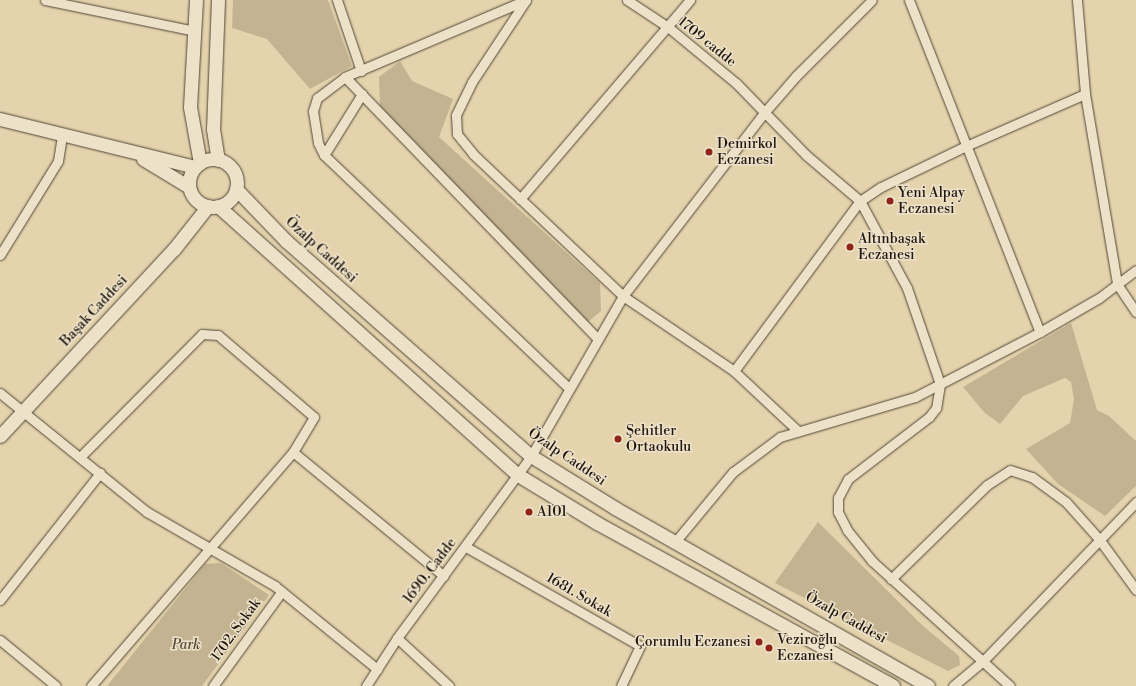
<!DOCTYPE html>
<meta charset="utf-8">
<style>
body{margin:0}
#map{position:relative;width:1136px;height:686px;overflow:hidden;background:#e4d3ac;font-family:"Libre Bodoni",serif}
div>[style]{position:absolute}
.green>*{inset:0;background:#c3b391}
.roads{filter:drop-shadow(0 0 1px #514636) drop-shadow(0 0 1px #514636)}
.minor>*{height:9px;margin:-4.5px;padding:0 4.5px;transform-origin:4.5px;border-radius:4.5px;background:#ede2c9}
.secondary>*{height:13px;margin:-6.5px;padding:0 6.5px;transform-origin:6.5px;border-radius:6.5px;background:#ede2c9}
.secondary>.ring{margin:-6.5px;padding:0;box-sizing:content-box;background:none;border:13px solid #ede2c9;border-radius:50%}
.dots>*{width:11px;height:11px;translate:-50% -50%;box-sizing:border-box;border:2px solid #ede2c9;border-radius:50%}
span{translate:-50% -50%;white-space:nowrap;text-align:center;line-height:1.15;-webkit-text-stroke:3px #ede2c9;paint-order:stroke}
.street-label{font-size:14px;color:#20170f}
.poi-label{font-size:14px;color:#20170f}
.left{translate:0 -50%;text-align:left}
.right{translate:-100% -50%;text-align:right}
.park-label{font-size:14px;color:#514636;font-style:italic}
</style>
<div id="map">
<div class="green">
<i style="clip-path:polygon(233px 0,328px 0,352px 66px,310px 89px,267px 39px,232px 28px)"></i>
<i style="clip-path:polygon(400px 61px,412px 81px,453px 99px,439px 137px,600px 283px,601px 311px,588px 322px,380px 108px,379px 77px)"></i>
<i style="clip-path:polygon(1071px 323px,1097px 410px,1109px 416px,1136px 441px,1136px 486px,1105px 516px,1058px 484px,1026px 449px,1070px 423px,1074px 399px,1071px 382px,1065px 378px,1023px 396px,1000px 424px,984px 412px,963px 387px)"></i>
<i style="clip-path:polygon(818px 522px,923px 626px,959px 656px,960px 665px,948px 671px,775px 583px)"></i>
<i style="clip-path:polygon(221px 563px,269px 595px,202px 686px,107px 686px,205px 564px)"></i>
</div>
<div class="roads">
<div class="minor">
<i style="left:45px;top:0;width:153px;rotate:11.7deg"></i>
<i style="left:337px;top:0;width:75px;rotate:71.3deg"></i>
<i style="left:526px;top:0;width:197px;rotate:157deg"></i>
<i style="left:345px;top:77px;width:35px;rotate:143deg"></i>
<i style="left:317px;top:98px;width:14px;rotate:107deg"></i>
<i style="left:313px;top:111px;width:32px;rotate:81deg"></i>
<i style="left:318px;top:143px;width:13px;rotate:63deg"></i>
<i style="left:324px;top:155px;width:338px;rotate:43.6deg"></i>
<i style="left:526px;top:0;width:98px;rotate:123.4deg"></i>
<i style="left:472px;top:82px;width:37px;rotate:116deg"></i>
<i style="left:456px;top:115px;width:19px;rotate:87deg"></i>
<i style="left:457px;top:134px;width:26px;rotate:51deg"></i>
<i style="left:473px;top:154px;width:207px;rotate:43.4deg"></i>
<i style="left:623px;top:296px;width:134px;rotate:34deg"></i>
<i style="left:734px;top:371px;width:88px;rotate:43.2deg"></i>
<i style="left:627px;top:0;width:49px;rotate:33.4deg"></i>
<i style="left:668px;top:27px;width:88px;rotate:39.5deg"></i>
<i style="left:736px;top:83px;width:100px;rotate:45.8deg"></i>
<i style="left:806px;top:155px;width:71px;rotate:40.4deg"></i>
<i style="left:860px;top:201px;width:99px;rotate:61.6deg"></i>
<i style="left:907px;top:288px;width:102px;rotate:71deg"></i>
<i style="left:940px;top:384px;width:24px;rotate:99deg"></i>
<i style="left:936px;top:408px;width:11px;rotate:128deg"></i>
<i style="left:929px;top:417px;width:102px;rotate:142.6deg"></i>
<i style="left:848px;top:479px;width:21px;rotate:118deg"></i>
<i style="left:838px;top:498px;width:14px;rotate:90deg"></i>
<i style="left:838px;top:512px;width:20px;rotate:63deg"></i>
<i style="left:847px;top:530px;width:40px;rotate:51deg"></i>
<i style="left:872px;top:561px;width:186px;rotate:42.2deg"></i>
<i style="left:909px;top:0;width:357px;rotate:68.5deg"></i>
<i style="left:1077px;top:0;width:94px;rotate:85.1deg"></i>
<i style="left:1085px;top:94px;width:193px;rotate:80.4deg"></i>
<i style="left:1117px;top:284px;width:34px;rotate:56deg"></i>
<i style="left:345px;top:77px;width:364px;rotate:46deg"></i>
<i style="left:324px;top:155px;width:72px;rotate:-58.1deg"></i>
<i style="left:520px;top:199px;width:262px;rotate:-49.5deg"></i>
<i style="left:0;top:255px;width:110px;rotate:-58.3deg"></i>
<i style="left:58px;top:161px;width:26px;rotate:-81deg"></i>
<i style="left:734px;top:371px;width:212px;rotate:-53.5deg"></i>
<i style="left:860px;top:201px;width:25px;rotate:-34deg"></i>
<i style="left:881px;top:187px;width:94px;rotate:-25.8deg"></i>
<i style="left:966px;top:146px;width:130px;rotate:-23.6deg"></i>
<i style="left:0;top:393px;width:189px;rotate:39deg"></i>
<i style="left:147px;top:512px;width:148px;rotate:30deg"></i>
<i style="left:275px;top:586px;width:132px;rotate:39.1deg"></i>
<i style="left:293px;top:452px;width:195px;rotate:39.4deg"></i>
<i style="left:80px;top:457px;width:173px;rotate:-45.2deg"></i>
<i style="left:202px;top:334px;width:16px;rotate:4deg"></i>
<i style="left:218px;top:335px;width:126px;rotate:40.5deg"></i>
<i style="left:314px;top:417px;width:41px;rotate:121deg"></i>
<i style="left:293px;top:452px;width:309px;rotate:130.8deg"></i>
<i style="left:675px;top:542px;width:91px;rotate:-50.4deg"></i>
<i style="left:733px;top:472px;width:59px;rotate:-36.7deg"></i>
<i style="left:780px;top:437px;width:141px;rotate:-16.5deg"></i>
<i style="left:915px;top:397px;width:141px;rotate:-27.5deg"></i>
<i style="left:1040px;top:332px;width:68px;rotate:-30deg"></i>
<i style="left:1099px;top:298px;width:46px;rotate:-37.1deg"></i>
<i style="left:466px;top:547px;width:200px;rotate:29.6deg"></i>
<i style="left:640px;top:646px;width:44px;rotate:115.4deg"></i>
<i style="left:891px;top:579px;width:134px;rotate:-44.4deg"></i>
<i style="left:987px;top:485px;width:27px;rotate:-33deg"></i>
<i style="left:1010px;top:470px;width:23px;rotate:18deg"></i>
<i style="left:1032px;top:477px;width:42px;rotate:36.3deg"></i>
<i style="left:1066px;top:502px;width:50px;rotate:48.3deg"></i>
<i style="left:1099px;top:539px;width:63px;rotate:54deg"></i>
<i style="left:0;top:600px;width:162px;rotate:-51.8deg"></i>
<i style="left:397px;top:638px;width:71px;rotate:42.7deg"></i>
<i style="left:0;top:640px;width:72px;rotate:39.4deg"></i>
<i style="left:213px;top:686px;width:117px;rotate:-54deg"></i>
<i style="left:366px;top:686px;width:57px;rotate:-57.1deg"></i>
<i style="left:397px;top:638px;width:226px;rotate:-53.6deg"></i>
<i style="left:531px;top:456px;width:185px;rotate:-60.1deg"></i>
<i style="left:623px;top:296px;width:230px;rotate:-52.4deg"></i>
<i style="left:763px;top:114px;width:50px;rotate:-49deg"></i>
<i style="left:796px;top:76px;width:107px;rotate:-45deg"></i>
<i style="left:953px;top:686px;width:39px;rotate:-40deg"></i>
<i style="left:983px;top:661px;width:221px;rotate:-46.1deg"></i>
</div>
<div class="secondary">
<i style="left:196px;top:0;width:107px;rotate:93.2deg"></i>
<i style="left:190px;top:107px;width:57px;rotate:79.9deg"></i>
<i style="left:218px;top:0;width:129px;rotate:92.2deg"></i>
<i style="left:213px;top:129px;width:31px;rotate:81deg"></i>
<i style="left:0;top:119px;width:201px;rotate:13.8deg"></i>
<i style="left:143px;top:159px;width:54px;rotate:31.3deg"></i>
<i class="ring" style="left:189px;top:159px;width:35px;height:35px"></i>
<i style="left:236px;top:189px;width:72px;rotate:46.1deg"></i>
<i style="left:286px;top:241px;width:326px;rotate:41.3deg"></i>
<i style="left:531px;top:456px;width:99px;rotate:31.8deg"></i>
<i style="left:615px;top:508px;width:360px;rotate:29.6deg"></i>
<i style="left:218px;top:206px;width:403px;rotate:41.9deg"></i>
<i style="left:518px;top:475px;width:92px;rotate:31.3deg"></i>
<i style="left:597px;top:523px;width:338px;rotate:28.8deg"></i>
<i style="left:0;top:436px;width:255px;rotate:-47.1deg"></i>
<i style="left:174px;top:249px;width:55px;rotate:-51.7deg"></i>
</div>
</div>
<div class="dots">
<i style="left:709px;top:152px;background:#8f2418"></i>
<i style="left:890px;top:201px;background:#8f2418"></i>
<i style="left:850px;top:247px;background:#8f2418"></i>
<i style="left:618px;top:439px;background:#8f2418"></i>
<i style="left:529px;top:512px;background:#8f2418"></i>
<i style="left:759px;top:642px;background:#8f2418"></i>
<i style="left:769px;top:648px;background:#8f2418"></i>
</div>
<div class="street-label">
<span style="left:707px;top:42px;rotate:39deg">1709 cadde</span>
<span style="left:321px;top:250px;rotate:42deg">Özalp Caddesi</span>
<span style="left:94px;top:311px;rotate:-47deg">Başak Caddesi</span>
<span style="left:567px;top:457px;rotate:34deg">Özalp Caddesi</span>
<span style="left:430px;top:571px;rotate:-53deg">1690. Cadde</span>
<span style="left:579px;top:595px;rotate:30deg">1681. Sokak</span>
<span style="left:846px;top:618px;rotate:29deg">Özalp Caddesi</span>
<span style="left:236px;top:630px;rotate:-54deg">1702. Sokak</span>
</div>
<div class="poi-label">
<span class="left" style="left:717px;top:152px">Demirkol<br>Eczanesi</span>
<span class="left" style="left:898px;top:201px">Yeni Alpay<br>Eczanesi</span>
<span class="left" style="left:858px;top:247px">Altınbaşak<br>Eczanesi</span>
<span class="left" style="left:626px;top:439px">Şehitler<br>Ortaokulu</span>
<span class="left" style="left:537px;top:512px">A101</span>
<span class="left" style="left:777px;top:648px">Veziroğlu<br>Eczanesi</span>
<span class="right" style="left:751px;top:642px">Çorumlu Eczanesi</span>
</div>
<div class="park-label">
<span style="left:186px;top:645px">Park</span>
</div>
</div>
